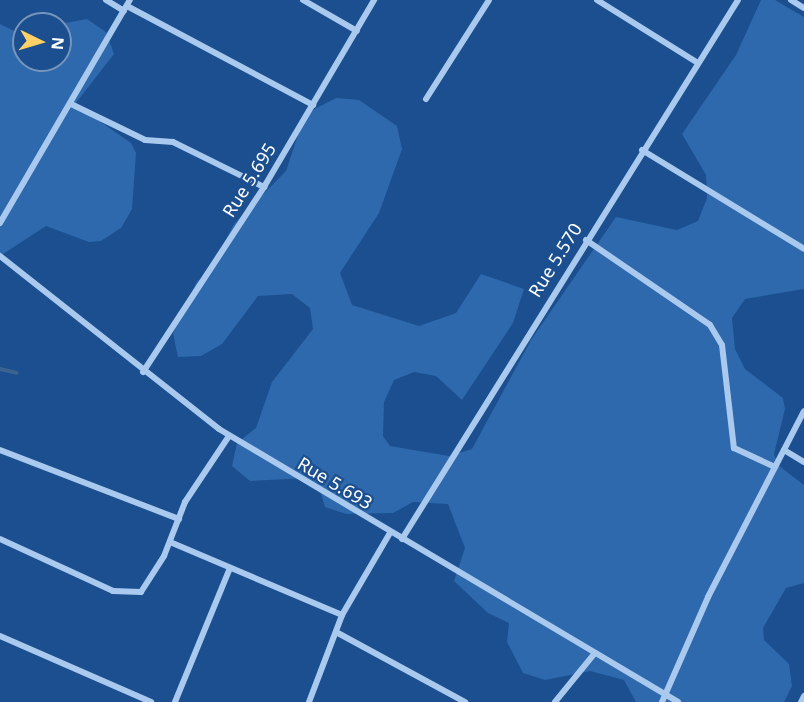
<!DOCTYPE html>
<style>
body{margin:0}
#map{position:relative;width:804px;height:702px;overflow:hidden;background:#1b4f8f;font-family:"Noto Sans",sans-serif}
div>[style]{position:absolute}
.green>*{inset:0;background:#2e69ad}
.stream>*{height:4px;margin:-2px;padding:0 2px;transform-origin:2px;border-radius:2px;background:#3c6290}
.minor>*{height:6px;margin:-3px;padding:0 3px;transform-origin:3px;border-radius:3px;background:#a9c9ee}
span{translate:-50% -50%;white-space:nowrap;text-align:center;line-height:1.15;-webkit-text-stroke:4.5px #1b4f8f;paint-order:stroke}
.street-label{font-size:18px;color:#fff}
.north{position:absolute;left:12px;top:12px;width:60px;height:60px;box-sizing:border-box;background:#1b4f8f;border:2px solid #7695bc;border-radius:50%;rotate:95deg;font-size:16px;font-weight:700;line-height:24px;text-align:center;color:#fff}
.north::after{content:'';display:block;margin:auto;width:21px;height:27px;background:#ffd166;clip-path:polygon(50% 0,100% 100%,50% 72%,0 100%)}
</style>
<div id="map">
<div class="green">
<i style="clip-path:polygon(761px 0,775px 0,804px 17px,804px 289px,745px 299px,732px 318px,735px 349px,745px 369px,783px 398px,785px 409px,774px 454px,778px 465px,804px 485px,804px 583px,786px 588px,763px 628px,764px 640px,789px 664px,792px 686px,784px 702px,636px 702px,624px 680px,590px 671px,545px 680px,523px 673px,507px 642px,509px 623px,488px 613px,454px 581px,465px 548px,448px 504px,413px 502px,393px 513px,346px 514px,325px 507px,318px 484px,307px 478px,250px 481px,232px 466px,237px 443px,256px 428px,272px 382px,313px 329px,310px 308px,292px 294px,258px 296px,222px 344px,201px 356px,178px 357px,173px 333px,197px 281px,207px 276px,234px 224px,286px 171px,305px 114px,336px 98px,359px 100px,397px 126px,402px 149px,379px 213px,340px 273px,352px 305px,419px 326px,456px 313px,481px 274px,524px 289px,513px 323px,462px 400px,436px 376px,414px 372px,394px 380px,384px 402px,383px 436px,390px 446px,449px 456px,472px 449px,531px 340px,616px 217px,677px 230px,698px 221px,707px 198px,706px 175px,682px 134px,736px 55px)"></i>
<i style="clip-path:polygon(87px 19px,106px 32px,114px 54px,75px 104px,131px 143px,136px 153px,132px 209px,121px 228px,101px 241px,89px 242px,46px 226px,0 256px,0 24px,24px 36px,24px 60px,60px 60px,60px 24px)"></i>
</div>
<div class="stream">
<i style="left:0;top:369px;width:17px;rotate:13deg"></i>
</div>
<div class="minor">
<i style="left:106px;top:0;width:21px;rotate:31deg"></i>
<i style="left:303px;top:0;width:62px;rotate:29.9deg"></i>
<i style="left:597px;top:0;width:119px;rotate:32deg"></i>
<i style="left:791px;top:0;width:15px;rotate:32deg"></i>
<i style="left:127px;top:6px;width:211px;rotate:28deg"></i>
<i style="left:426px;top:99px;width:117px;rotate:-57.5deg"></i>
<i style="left:71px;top:104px;width:82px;rotate:25.9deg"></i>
<i style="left:145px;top:140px;width:28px;rotate:4deg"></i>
<i style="left:173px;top:142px;width:102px;rotate:26.3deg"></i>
<i style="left:642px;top:150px;width:190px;rotate:31.4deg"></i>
<i style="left:0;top:223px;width:258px;rotate:-59.8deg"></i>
<i style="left:586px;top:240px;width:150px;rotate:34.4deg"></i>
<i style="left:710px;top:325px;width:23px;rotate:59deg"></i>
<i style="left:722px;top:345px;width:104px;rotate:83.4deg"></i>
<i style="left:734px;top:448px;width:45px;rotate:24.9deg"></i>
<i style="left:0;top:256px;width:279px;rotate:38.3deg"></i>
<i style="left:219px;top:429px;width:534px;rotate:30.74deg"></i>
<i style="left:143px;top:372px;width:221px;rotate:-56.8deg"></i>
<i style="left:264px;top:187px;width:217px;rotate:-59.5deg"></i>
<i style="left:0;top:450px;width:192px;rotate:21.1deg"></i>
<i style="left:784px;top:450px;width:23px;rotate:31deg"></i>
<i style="left:0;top:539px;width:124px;rotate:24.7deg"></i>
<i style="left:113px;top:591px;width:28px;rotate:2deg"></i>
<i style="left:141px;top:592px;width:43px;rotate:-57.4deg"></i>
<i style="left:164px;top:556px;width:58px;rotate:-68.7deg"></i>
<i style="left:185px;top:502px;width:79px;rotate:-56.3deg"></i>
<i style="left:402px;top:539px;width:635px;rotate:-58.06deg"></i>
<i style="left:170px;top:542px;width:187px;rotate:23deg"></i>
<i style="left:336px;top:632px;width:147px;rotate:28.5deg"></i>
<i style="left:0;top:636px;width:165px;rotate:23.6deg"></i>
<i style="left:175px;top:702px;width:145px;rotate:-67.7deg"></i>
<i style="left:309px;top:702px;width:93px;rotate:-69.2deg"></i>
<i style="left:342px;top:615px;width:95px;rotate:-59.7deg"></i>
<i style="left:555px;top:702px;width:63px;rotate:-50.8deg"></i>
<i style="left:662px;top:702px;width:115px;rotate:-66.3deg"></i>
<i style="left:708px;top:597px;width:209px;rotate:-62.7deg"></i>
<i style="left:801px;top:702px;width:7px;rotate:-63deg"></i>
</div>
<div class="street-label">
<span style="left:249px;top:180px;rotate:-58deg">Rue 5.695</span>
<span style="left:555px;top:260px;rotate:-58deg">Rue 5.570</span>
<span style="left:335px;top:483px;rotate:31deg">Rue 5.693</span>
</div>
<div class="north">N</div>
</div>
